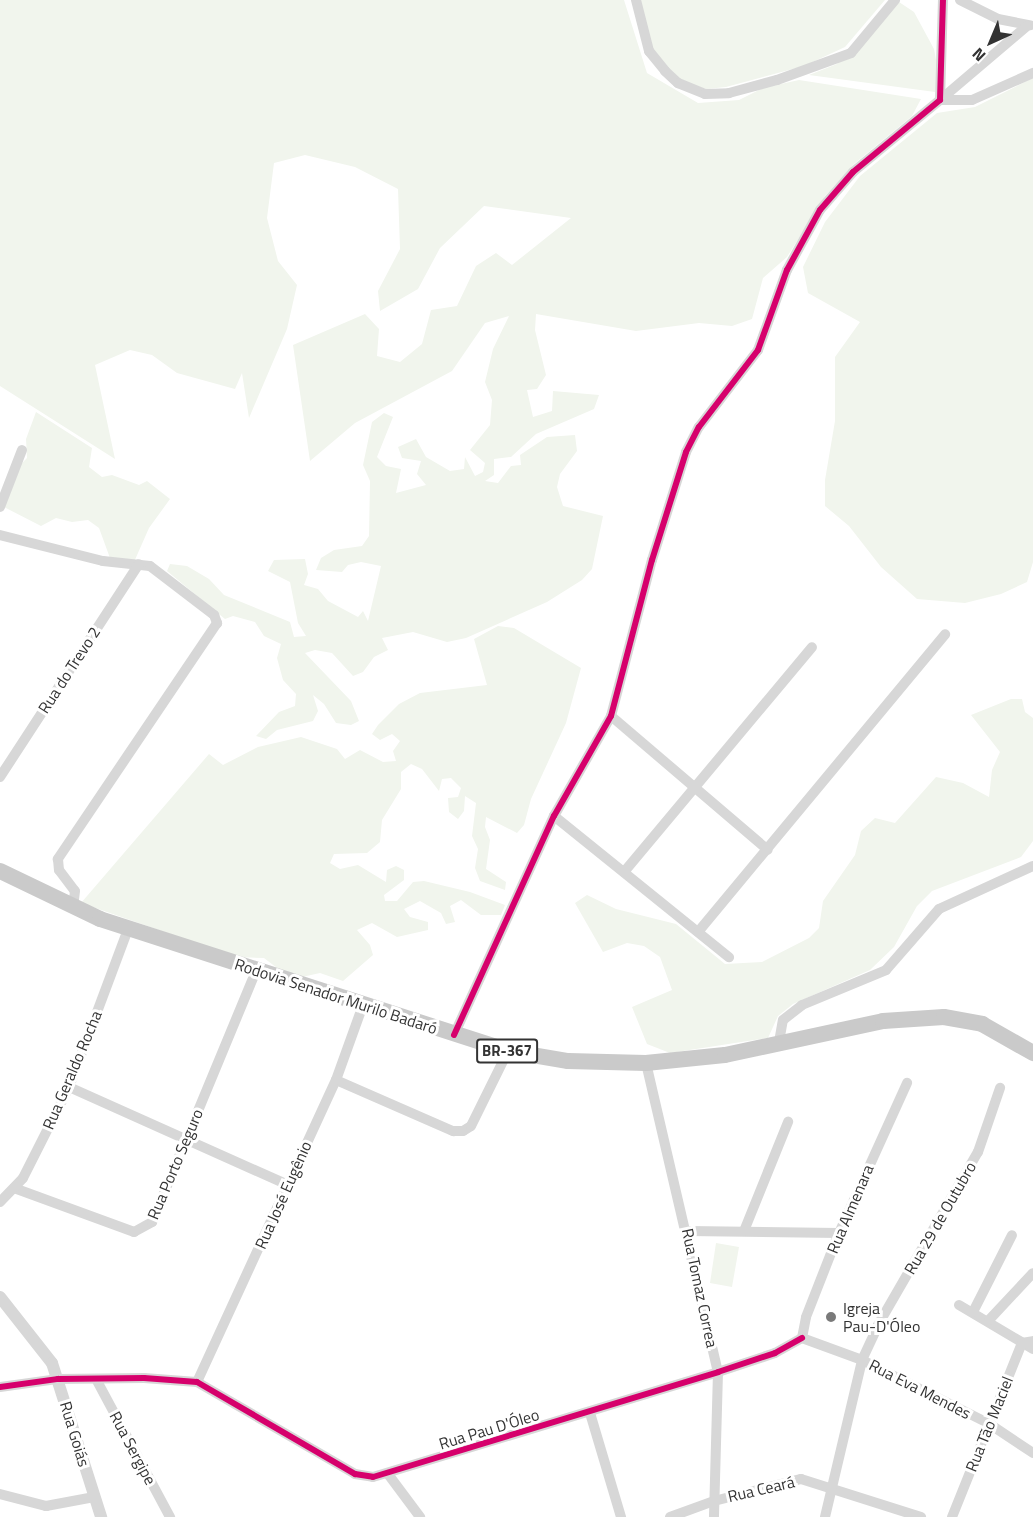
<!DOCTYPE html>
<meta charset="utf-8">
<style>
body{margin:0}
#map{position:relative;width:1033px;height:1517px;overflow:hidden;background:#fff;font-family:"Titillium Web",sans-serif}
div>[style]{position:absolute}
.green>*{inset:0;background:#f1f5ed}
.minor>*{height:10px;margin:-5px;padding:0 5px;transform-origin:5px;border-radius:5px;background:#d7d7d7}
.tertiary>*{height:12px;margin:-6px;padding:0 6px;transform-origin:6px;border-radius:6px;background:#d7d7d7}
.primary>*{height:16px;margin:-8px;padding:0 8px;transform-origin:8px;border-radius:8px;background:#cacaca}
.cycleway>*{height:6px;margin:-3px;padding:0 3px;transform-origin:3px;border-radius:3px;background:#d6006c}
.dots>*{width:16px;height:16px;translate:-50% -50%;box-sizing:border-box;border:3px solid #fff;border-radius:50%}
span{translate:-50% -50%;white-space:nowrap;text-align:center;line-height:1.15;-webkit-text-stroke:6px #fff;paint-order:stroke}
.shield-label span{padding:2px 4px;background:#fff;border:2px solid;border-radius:4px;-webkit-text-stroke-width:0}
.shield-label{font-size:15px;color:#333;font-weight:700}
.street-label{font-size:16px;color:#333}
.poi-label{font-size:16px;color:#333}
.left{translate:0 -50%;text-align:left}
.north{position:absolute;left:961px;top:12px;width:60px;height:60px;-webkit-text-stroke:4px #fff;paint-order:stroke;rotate:224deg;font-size:16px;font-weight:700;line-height:24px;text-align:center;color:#333}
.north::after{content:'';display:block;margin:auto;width:21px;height:27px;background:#333;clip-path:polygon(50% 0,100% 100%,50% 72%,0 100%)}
</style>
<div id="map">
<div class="green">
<i style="clip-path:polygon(0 0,624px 0,647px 73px,698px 103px,739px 100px,763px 88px,799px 80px,921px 99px,912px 116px,854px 164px,825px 196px,787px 257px,763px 278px,752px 319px,732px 326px,699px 323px,636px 331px,536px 314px,535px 330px,546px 375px,537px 389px,527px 390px,533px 417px,552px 411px,553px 391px,599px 395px,594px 409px,536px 434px,511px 457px,494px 459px,494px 475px,485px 481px,498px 483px,511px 466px,521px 465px,520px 455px,547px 437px,575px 435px,577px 451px,560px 474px,557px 487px,563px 506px,603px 516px,592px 569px,582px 580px,547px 602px,466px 638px,447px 642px,413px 632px,382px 638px,388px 650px,374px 657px,363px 672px,353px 676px,332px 653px,315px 650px,305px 653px,351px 701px,359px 721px,351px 725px,336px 723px,324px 704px,313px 695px,318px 711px,313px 721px,277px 730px,266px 739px,256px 736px,279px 712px,295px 706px,296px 694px,283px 680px,277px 658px,281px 644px,264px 636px,255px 622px,233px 616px,225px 619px,167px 571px,170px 564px,187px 566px,209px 579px,224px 595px,290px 622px,294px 637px,306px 636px,298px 623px,290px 582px,268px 571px,274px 560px,305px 559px,308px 574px,304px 585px,318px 589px,328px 601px,358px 617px,363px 611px,368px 621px,381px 566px,361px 562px,348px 565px,342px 572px,316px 570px,321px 558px,334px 550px,362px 546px,369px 536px,370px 481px,363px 465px,372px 422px,384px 413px,393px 417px,377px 457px,386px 466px,401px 469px,396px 493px,426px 485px,417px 474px,421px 461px,402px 458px,398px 447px,416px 439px,426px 457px,450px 471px,464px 469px,465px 457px,475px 476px,483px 472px,485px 463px,470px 450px,490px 425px,492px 400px,485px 382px,493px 349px,509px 316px,485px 323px,452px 371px,355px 423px,310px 461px,293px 345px,365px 314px,379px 329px,377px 356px,400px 362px,422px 344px,431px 310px,457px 306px,476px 266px,496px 253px,512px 265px,571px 218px,484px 206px,440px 248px,418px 289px,380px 311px,378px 291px,400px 249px,398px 189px,355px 167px,305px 155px,274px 163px,267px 218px,278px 261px,297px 285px,287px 329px,249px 418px,242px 373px,235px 389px,177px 373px,152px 355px,130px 350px,95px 365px,115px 459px,0 386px)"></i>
<i style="clip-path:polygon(639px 0,885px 0,845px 47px,804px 66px,726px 87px,706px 89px,679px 80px,653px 49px)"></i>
<i style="clip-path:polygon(896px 0,914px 12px,934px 49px,939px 76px,935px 92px,809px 75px,837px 64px)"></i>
<i style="clip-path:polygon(1033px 78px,1033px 562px,1027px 582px,1001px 594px,965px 603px,917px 599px,881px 567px,849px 526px,825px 506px,825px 480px,835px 421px,835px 357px,860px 322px,808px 293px,803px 267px,825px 222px,860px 176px,937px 113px,975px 107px)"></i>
<i style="clip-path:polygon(36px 412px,92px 448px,89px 467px,102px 477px,112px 475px,139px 485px,147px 481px,170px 499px,149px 528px,134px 562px,110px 558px,99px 528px,88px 520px,72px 522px,56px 518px,41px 526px,2px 506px,17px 468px,27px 458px,26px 439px)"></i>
<i style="clip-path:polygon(498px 626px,514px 628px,581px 668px,566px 723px,531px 799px,524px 825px,517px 833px,486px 817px,485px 827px,490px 840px,486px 869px,506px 882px,505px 890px,480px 881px,475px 868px,478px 849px,472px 836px,476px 803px,465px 796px,464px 811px,458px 819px,449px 812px,448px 798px,458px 797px,461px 788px,451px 778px,442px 779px,439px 791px,422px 769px,411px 764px,401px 772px,401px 789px,382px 820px,380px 842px,367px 853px,334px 854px,330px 863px,340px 869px,358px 865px,386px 882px,387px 870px,396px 866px,404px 870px,404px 880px,384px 895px,385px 901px,397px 901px,413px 882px,424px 881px,470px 892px,505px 905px,501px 915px,481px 915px,461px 900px,450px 906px,455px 922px,446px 924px,441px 913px,420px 901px,404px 909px,410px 917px,428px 922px,428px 930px,397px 937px,372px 923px,357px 930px,370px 945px,373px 955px,343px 981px,320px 973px,302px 977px,281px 971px,264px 958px,237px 957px,81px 903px,209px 754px,223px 765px,258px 747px,301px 737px,337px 749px,345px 759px,360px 750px,383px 762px,396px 761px,393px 751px,400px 741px,392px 734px,380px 740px,372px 734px,378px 725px,399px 704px,420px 693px,487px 685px,474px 639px)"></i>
<i style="clip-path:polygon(1011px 699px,1022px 699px,1025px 712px,1033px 718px,1033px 841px,1021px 857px,932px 891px,917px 906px,894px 947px,870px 970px,793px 1004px,778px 1016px,768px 1038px,670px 1053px,647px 1044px,632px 1007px,672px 990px,660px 957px,644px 946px,627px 943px,603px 952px,575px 903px,587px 895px,616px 909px,676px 924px,725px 964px,762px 962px,809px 938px,819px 928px,823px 901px,855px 855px,861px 831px,875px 818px,895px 823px,936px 777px,963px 783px,989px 797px,992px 770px,1000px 752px,971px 715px)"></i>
<i style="clip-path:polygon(716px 1243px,739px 1247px,732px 1287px,710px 1283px)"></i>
</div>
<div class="minor">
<i style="left:636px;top:0;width:53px;rotate:75.7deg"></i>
<i style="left:649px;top:51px;width:26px;rotate:51deg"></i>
<i style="left:665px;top:71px;width:18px;rotate:43deg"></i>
<i style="left:678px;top:83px;width:29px;rotate:22deg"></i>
<i style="left:705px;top:94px;width:24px;rotate:-2deg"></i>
<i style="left:729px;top:93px;width:50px;rotate:-15.2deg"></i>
<i style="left:777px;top:80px;width:79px;rotate:-20deg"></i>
<i style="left:851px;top:53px;width:69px;rotate:-50.3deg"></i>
<i style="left:960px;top:0;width:42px;rotate:26.6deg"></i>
<i style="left:998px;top:19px;width:33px;rotate:11deg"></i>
<i style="left:940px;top:100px;width:114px;rotate:-40.4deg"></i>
<i style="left:940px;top:100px;width:32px"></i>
<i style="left:972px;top:100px;width:67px;rotate:-23.9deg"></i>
<i style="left:0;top:507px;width:61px;rotate:-68.9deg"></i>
<i style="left:0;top:535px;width:106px;rotate:14.2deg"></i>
<i style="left:103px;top:561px;width:47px;rotate:6.1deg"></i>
<i style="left:150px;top:566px;width:81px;rotate:37.4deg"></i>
<i style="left:214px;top:615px;width:9px;rotate:69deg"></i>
<i style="left:217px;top:623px;width:285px;rotate:124deg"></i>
<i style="left:58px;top:859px;width:11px;rotate:85deg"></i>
<i style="left:59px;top:870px;width:26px;rotate:53deg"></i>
<i style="left:75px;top:891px;width:16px;rotate:97deg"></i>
<i style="left:611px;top:716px;width:206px;rotate:40.5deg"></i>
<i style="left:0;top:777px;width:254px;rotate:-56.9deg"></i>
<i style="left:554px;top:816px;width:225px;rotate:38.9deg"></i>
<i style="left:624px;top:872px;width:293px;rotate:-50.1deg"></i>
<i style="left:698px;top:932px;width:387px;rotate:-50.3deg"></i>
<i style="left:454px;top:1035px;width:241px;rotate:-65.5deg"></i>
<i style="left:554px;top:816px;width:115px;rotate:-60.3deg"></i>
<i style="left:611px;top:716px;width:161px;rotate:-75.3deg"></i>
<i style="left:652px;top:560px;width:113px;rotate:-72.5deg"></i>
<i style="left:686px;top:452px;width:28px;rotate:-63deg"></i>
<i style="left:699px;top:427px;width:97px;rotate:-52.5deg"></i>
<i style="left:758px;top:350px;width:85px;rotate:-70.1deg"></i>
<i style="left:787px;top:270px;width:68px;rotate:-61.2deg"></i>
<i style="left:820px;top:210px;width:50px;rotate:-49deg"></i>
<i style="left:853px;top:172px;width:113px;rotate:-39.6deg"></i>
<i style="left:940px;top:100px;width:100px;rotate:-88.3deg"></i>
<i style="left:779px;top:1042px;width:22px;rotate:-80deg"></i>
<i style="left:783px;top:1020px;width:24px;rotate:-38deg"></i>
<i style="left:802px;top:1005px;width:91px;rotate:-22.6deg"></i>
<i style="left:886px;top:970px;width:81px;rotate:-49deg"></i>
<i style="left:939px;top:909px;width:103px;rotate:-24.6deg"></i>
<i style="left:646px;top:1063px;width:317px;rotate:76.9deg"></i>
<i style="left:718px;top:1372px;width:145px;rotate:91.6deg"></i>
<i style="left:336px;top:1080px;width:128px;rotate:23.6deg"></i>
<i style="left:453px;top:1131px;width:10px"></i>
<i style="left:463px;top:1131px;width:9px;rotate:-32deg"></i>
<i style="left:471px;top:1126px;width:84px;rotate:-63.7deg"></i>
<i style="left:69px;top:1087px;width:238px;rotate:24.1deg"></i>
<i style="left:14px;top:1188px;width:128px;rotate:20.1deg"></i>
<i style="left:134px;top:1232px;width:21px;rotate:-29deg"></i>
<i style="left:152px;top:1222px;width:274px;rotate:-67.5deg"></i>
<i style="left:0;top:1202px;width:33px;rotate:-46deg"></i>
<i style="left:23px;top:1178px;width:102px;rotate:-63.2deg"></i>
<i style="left:69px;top:1087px;width:169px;rotate:-69.5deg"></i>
<i style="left:688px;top:1231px;width:151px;rotate:0.8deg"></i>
<i style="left:744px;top:1231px;width:118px;rotate:-68deg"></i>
<i style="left:959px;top:1305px;width:86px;rotate:30.7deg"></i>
<i style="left:973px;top:1312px;width:86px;rotate:-63.1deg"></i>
<i style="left:989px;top:1320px;width:64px;rotate:-46.9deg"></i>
<i style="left:802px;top:1338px;width:21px;rotate:-79deg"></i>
<i style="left:806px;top:1317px;width:90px;rotate:-68.6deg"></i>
<i style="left:839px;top:1233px;width:165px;rotate:-65.6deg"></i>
<i style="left:802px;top:1338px;width:64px;rotate:20.1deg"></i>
<i style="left:862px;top:1360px;width:141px;rotate:26.6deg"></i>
<i style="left:988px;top:1423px;width:54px;rotate:33.7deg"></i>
<i style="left:96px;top:1379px;width:157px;rotate:61.8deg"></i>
<i style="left:197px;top:1382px;width:332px;rotate:-65.3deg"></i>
<i style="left:336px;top:1080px;width:80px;rotate:-70.2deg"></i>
<i style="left:0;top:1387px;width:59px;rotate:-7.9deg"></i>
<i style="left:58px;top:1379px;width:86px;rotate:-0.7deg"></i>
<i style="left:144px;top:1378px;width:53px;rotate:4.3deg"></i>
<i style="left:197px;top:1382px;width:183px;rotate:30.2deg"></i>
<i style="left:355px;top:1474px;width:18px;rotate:9deg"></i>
<i style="left:373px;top:1477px;width:361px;rotate:-16.9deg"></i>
<i style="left:718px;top:1372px;width:60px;rotate:-18.4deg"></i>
<i style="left:775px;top:1353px;width:31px;rotate:-29deg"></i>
<i style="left:590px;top:1413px;width:109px;rotate:73.4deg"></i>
<i style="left:388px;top:1474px;width:54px;rotate:53.3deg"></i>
<i style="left:0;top:1494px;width:48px;rotate:14.6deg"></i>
<i style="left:46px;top:1506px;width:49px;rotate:-10.6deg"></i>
<i style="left:670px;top:1517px;width:47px;rotate:-20deg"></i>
<i style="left:714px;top:1501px;width:90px;rotate:-14.2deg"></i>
<i style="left:801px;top:1479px;width:126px;rotate:17.6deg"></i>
<i style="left:825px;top:1517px;width:161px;rotate:-76.7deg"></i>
<i style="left:862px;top:1360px;width:38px;rotate:-65deg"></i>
<i style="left:878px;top:1325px;width:200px;rotate:-60deg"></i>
<i style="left:978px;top:1152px;width:68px;rotate:-71deg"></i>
<i style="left:952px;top:1517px;width:188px;rotate:-68.1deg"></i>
<i style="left:1022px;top:1343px;width:11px;rotate:-10deg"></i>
</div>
<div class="tertiary">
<i style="left:0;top:1297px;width:84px;rotate:51.8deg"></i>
<i style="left:52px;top:1363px;width:162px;rotate:72.3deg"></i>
</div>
<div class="primary">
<i style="left:0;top:871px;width:111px;rotate:25.6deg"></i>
<i style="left:100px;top:919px;width:429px;rotate:17.9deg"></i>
<i style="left:508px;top:1051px;width:61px;rotate:9.5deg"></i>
<i style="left:568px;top:1061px;width:78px;rotate:1.5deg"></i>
<i style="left:646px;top:1063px;width:79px;rotate:-5.8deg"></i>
<i style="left:725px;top:1055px;width:162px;rotate:-12.1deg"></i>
<i style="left:883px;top:1021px;width:61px;rotate:-3.8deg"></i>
<i style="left:944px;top:1017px;width:39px;rotate:10deg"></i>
<i style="left:982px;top:1024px;width:59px;rotate:29.6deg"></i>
</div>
<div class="cycleway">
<i style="left:454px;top:1035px;width:241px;rotate:-65.5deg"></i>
<i style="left:554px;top:816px;width:115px;rotate:-60.3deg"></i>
<i style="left:611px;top:716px;width:161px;rotate:-75.3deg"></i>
<i style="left:652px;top:560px;width:113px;rotate:-72.5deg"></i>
<i style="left:686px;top:452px;width:28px;rotate:-63deg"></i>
<i style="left:699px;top:427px;width:97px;rotate:-52.5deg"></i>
<i style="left:758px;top:350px;width:85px;rotate:-70.1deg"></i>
<i style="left:787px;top:270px;width:68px;rotate:-61.2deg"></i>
<i style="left:820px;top:210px;width:50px;rotate:-49deg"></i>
<i style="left:853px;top:172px;width:113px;rotate:-39.6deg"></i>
<i style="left:940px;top:100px;width:100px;rotate:-88.3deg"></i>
<i style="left:0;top:1387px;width:59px;rotate:-7.9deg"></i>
<i style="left:58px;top:1379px;width:86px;rotate:-0.7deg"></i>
<i style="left:144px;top:1378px;width:53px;rotate:4.3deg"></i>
<i style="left:197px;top:1382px;width:183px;rotate:30.2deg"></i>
<i style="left:355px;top:1474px;width:18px;rotate:9deg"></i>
<i style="left:373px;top:1477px;width:361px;rotate:-16.9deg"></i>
<i style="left:718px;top:1372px;width:60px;rotate:-18.4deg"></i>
<i style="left:775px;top:1353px;width:31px;rotate:-29deg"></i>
</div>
<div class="dots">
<i style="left:831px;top:1317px;background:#7a7a7a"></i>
</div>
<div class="shield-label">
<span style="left:507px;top:1051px">BR-367</span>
</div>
<div class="street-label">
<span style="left:69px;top:670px;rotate:-57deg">Rua do Trevo 2</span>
<span style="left:336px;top:996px;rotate:18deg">Rodovia Senador Murilo Badaró</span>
<span style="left:72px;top:1070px;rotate:-67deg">Rua Geraldo Rocha</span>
<span style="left:175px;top:1164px;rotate:-67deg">Rua Porto Seguro</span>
<span style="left:283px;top:1195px;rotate:-66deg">Rua José Eugênio</span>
<span style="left:850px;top:1209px;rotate:-67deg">Rua Almenara</span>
<span style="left:940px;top:1218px;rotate:-60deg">Rua 29 de Outubro</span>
<span style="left:700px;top:1288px;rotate:78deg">Rua Tomaz Correa</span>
<span style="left:920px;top:1389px;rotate:27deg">Rua Eva Mendes</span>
<span style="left:989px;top:1424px;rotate:-68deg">Rua Tão Maciel</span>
<span style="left:489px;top:1429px;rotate:-17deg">Rua Pau D'Óleo</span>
<span style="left:75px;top:1434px;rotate:73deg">Rua Goiás</span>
<span style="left:133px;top:1448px;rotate:62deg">Rua Sergipe</span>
<span style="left:761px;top:1489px;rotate:-13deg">Rua Ceará</span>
</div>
<div class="poi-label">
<span class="left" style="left:843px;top:1317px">Igreja<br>Pau-D'Óleo</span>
</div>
<div class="north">N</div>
</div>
